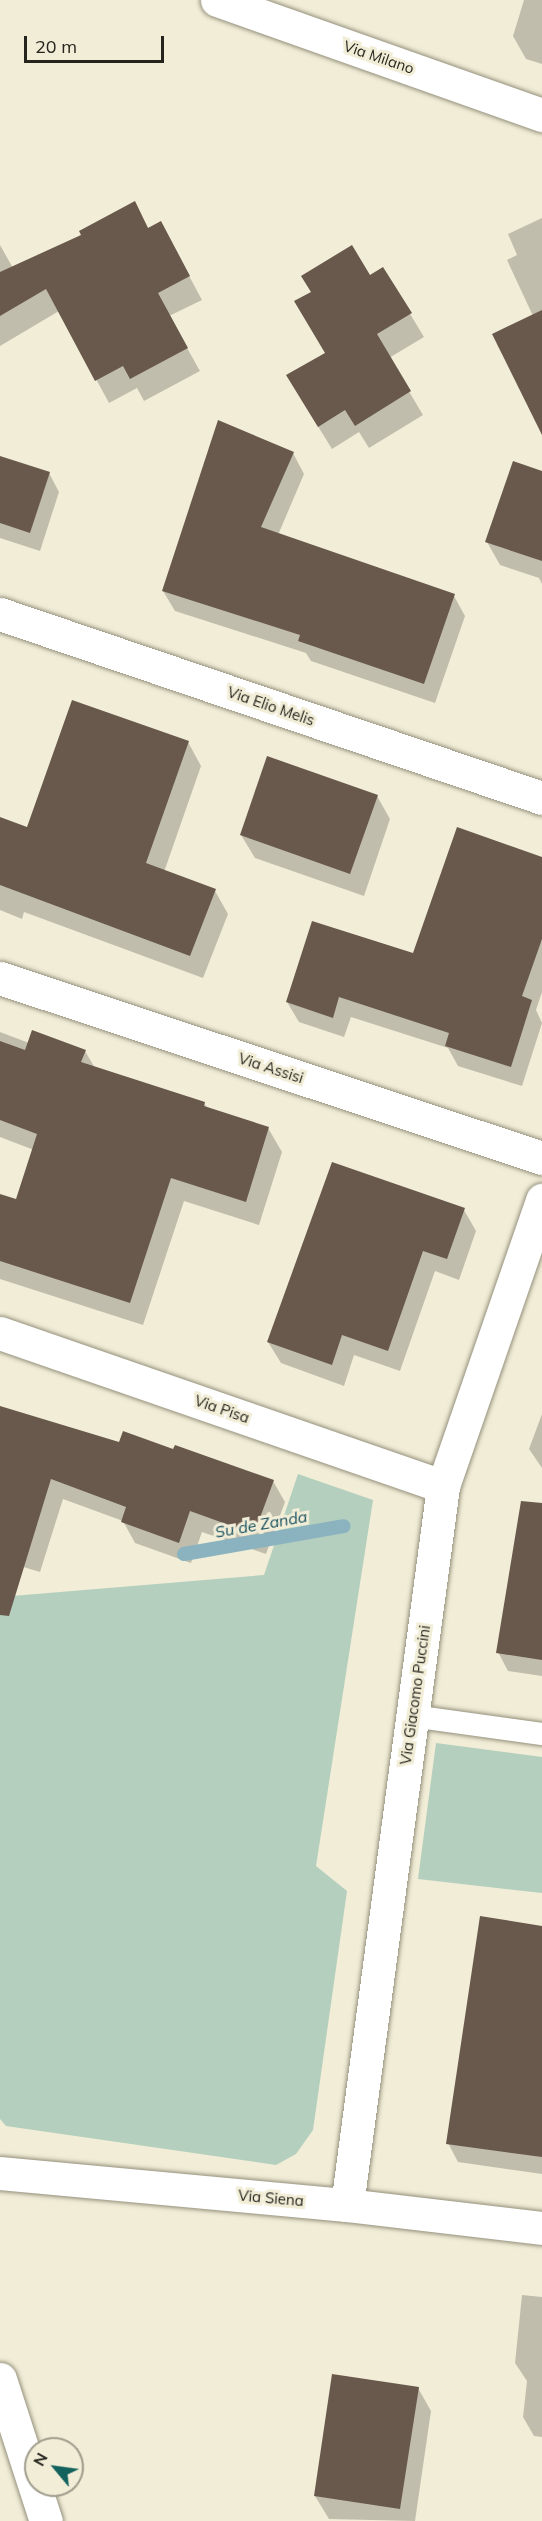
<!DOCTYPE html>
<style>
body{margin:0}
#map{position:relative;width:542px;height:2521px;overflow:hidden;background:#f1edd7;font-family:Mulish,sans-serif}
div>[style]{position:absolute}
.green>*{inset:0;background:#b4cfbe}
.shadow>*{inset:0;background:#0003}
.stream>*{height:14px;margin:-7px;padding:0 7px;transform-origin:7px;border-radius:7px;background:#8ab3bf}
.building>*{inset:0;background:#69594c}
.roads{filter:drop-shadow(0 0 2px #94907c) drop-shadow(0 0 2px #94907c)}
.service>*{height:22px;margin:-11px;padding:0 11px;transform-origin:11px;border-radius:11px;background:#fff}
.minor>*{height:33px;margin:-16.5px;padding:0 16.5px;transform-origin:16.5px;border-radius:16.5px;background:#fff}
span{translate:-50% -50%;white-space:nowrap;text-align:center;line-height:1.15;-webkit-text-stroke:6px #f1edd7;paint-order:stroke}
.street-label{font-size:15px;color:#26251d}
.water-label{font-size:16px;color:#17505f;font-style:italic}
.north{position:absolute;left:24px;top:2437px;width:60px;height:60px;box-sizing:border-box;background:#f1edd7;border:2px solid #a09d8d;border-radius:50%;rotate:299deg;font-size:16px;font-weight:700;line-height:24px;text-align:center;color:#26251d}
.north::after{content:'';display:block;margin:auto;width:21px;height:27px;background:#14625e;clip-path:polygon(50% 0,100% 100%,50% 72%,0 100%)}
.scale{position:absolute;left:24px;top:36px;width:140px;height:27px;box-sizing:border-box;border:3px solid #26251d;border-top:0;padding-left:8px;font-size:18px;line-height:21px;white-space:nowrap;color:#26251d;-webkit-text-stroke:4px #f1edd7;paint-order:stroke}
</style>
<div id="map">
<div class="green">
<i style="clip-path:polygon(298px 1474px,373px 1500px,316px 1866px,347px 1891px,313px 2130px,296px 2154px,276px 2165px,6px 2126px,0 2119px,0 1597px,264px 1575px)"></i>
<i style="clip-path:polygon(436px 1743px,542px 1757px,542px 1893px,418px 1879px)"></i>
</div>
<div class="shadow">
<i style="clip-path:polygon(524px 0,542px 0,542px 64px,526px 59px,513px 36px)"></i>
<i style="clip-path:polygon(134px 203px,149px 230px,173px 246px,202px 300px,169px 316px,200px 371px,144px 401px,137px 388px,109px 403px,59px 311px,0 346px,0 245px,13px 268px,83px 236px)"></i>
<i style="clip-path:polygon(542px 218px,542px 398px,533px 316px,507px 260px,517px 255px,508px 234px)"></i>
<i style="clip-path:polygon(383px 269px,424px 337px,389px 358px,423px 415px,369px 448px,359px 432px,332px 449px,301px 399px,369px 277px)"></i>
<i style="clip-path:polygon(293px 453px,304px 474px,278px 535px,454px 596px,465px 616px,435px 703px,311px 661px,306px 653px,175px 611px,163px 591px)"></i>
<i style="clip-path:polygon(0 458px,49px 473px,59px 492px,40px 551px,0 538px)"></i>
<i style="clip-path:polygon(542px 473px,542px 584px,539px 578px,500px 565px,487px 542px)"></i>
<i style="clip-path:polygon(188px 742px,201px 766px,164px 872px,215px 891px,228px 914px,203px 978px,24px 912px,22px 919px,0 910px,0 818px,28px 829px)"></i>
<i style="clip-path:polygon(377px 796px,390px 819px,364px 896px,255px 858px,241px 835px)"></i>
<i style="clip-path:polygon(542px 858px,542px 992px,536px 1010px,542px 1023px,522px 1086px,458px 1066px,448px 1048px,351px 1017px,344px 1037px,299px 1022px,287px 1002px,413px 955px)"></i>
<i style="clip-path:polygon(0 1032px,29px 1043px,85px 1051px,95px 1068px,204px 1103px,208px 1109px,268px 1128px,282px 1152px,259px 1225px,184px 1201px,143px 1325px,0 1279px,0 1195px,17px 1200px,34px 1150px,0 1137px)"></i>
<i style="clip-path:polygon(464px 1210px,476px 1231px,459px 1280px,435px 1271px,400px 1371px,354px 1355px,344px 1386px,281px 1363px,268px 1342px)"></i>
<i style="clip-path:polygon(0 1407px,120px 1444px,174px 1451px,273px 1481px,285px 1502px,266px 1554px,202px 1532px,191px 1563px,135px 1543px,123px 1521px,63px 1499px,40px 1572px,0 1560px)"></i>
<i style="clip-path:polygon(542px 1414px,542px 1468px,529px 1449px)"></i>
<i style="clip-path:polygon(542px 1561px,542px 1676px,508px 1671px,498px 1652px)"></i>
<i style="clip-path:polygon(542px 1927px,542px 2174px,458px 2162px,448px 2143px)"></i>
<i style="clip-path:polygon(522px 2295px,542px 2297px,542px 2437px,534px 2436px,523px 2417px,527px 2381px,515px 2363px)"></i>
<i style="clip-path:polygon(418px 2388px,431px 2411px,415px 2521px,329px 2519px,315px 2496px)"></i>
</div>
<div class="stream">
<i style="left:184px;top:1554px;width:162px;rotate:-9.9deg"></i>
</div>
<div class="building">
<i style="clip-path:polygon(135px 201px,148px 228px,161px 221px,190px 276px,158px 293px,188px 348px,130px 379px,123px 366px,95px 381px,46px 289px,0 316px,0 272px,81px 235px,79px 231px)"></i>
<i style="clip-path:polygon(352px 245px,370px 275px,383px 267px,412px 313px,377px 334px,411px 391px,355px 426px,345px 410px,318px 427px,286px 375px,325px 353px,294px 301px,311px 292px,301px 276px)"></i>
<i style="clip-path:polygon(542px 310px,542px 435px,492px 334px)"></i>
<i style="clip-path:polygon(218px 420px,294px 452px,261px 527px,455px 594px,424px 684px,298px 641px,300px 635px,162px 591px)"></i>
<i style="clip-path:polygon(0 456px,50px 472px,30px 533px,0 523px)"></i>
<i style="clip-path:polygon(513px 461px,542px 471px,542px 561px,485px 542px)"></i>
<i style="clip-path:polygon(72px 700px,189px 741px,146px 863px,216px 889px,190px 956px,0 885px,0 817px,27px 827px)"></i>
<i style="clip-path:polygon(267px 756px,378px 795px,350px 874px,240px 835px)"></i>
<i style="clip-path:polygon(457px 827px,542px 857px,542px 939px,522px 996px,532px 1000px,511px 1067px,445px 1046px,449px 1033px,339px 997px,333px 1018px,286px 1002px,312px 921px,413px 953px)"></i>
<i style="clip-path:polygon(32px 1030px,86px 1050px,81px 1062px,205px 1102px,204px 1106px,269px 1127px,246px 1202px,171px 1178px,130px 1303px,0 1261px,0 1194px,16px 1199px,37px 1134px,0 1120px,0 1041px,25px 1050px)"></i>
<i style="clip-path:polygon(332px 1162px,465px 1208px,447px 1259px,423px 1251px,388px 1351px,342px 1335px,332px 1365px,267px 1342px)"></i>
<i style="clip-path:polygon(0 1406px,119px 1442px,123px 1431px,173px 1449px,175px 1445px,274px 1480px,254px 1534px,190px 1511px,179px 1543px,121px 1522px,126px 1507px,51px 1479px,9px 1616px,0 1615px)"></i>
<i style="clip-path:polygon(521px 1501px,542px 1503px,542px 1660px,496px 1653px)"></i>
<i style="clip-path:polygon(480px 1916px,542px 1926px,542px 2157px,446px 2144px)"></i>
<i style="clip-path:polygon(332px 2374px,419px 2387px,400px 2509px,314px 2496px)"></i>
</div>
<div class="roads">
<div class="service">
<i style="left:412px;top:1716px;width:131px;rotate:7.9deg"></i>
</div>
<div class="minor">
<i style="left:217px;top:0;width:345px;rotate:19.5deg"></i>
<i style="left:0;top:614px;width:572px;rotate:18.75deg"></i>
<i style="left:0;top:978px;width:571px;rotate:18.37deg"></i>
<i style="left:0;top:1333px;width:469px;rotate:19.1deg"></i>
<i style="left:0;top:2173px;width:348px;rotate:5.3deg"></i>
<i style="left:347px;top:2205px;width:196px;rotate:6.7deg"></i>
<i style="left:347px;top:2205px;width:725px;rotate:-82.39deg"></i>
<i style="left:443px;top:1486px;width:303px;rotate:-70.9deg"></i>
<i style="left:0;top:2379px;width:149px;rotate:72.1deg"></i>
</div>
</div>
<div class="street-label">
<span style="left:379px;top:57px;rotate:19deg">Via Milano</span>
<span style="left:271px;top:706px;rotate:19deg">Via Elio Melis</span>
<span style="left:271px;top:1068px;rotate:18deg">Via Assisi</span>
<span style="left:222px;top:1409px;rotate:19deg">Via Pisa</span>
<span style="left:415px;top:1695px;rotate:-82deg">Via Giacomo Puccini</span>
<span style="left:271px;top:2198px;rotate:5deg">Via Siena</span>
</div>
<div class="water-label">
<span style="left:261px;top:1524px;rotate:-10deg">Su de Zanda</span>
</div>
<div class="north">N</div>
<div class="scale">20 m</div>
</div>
